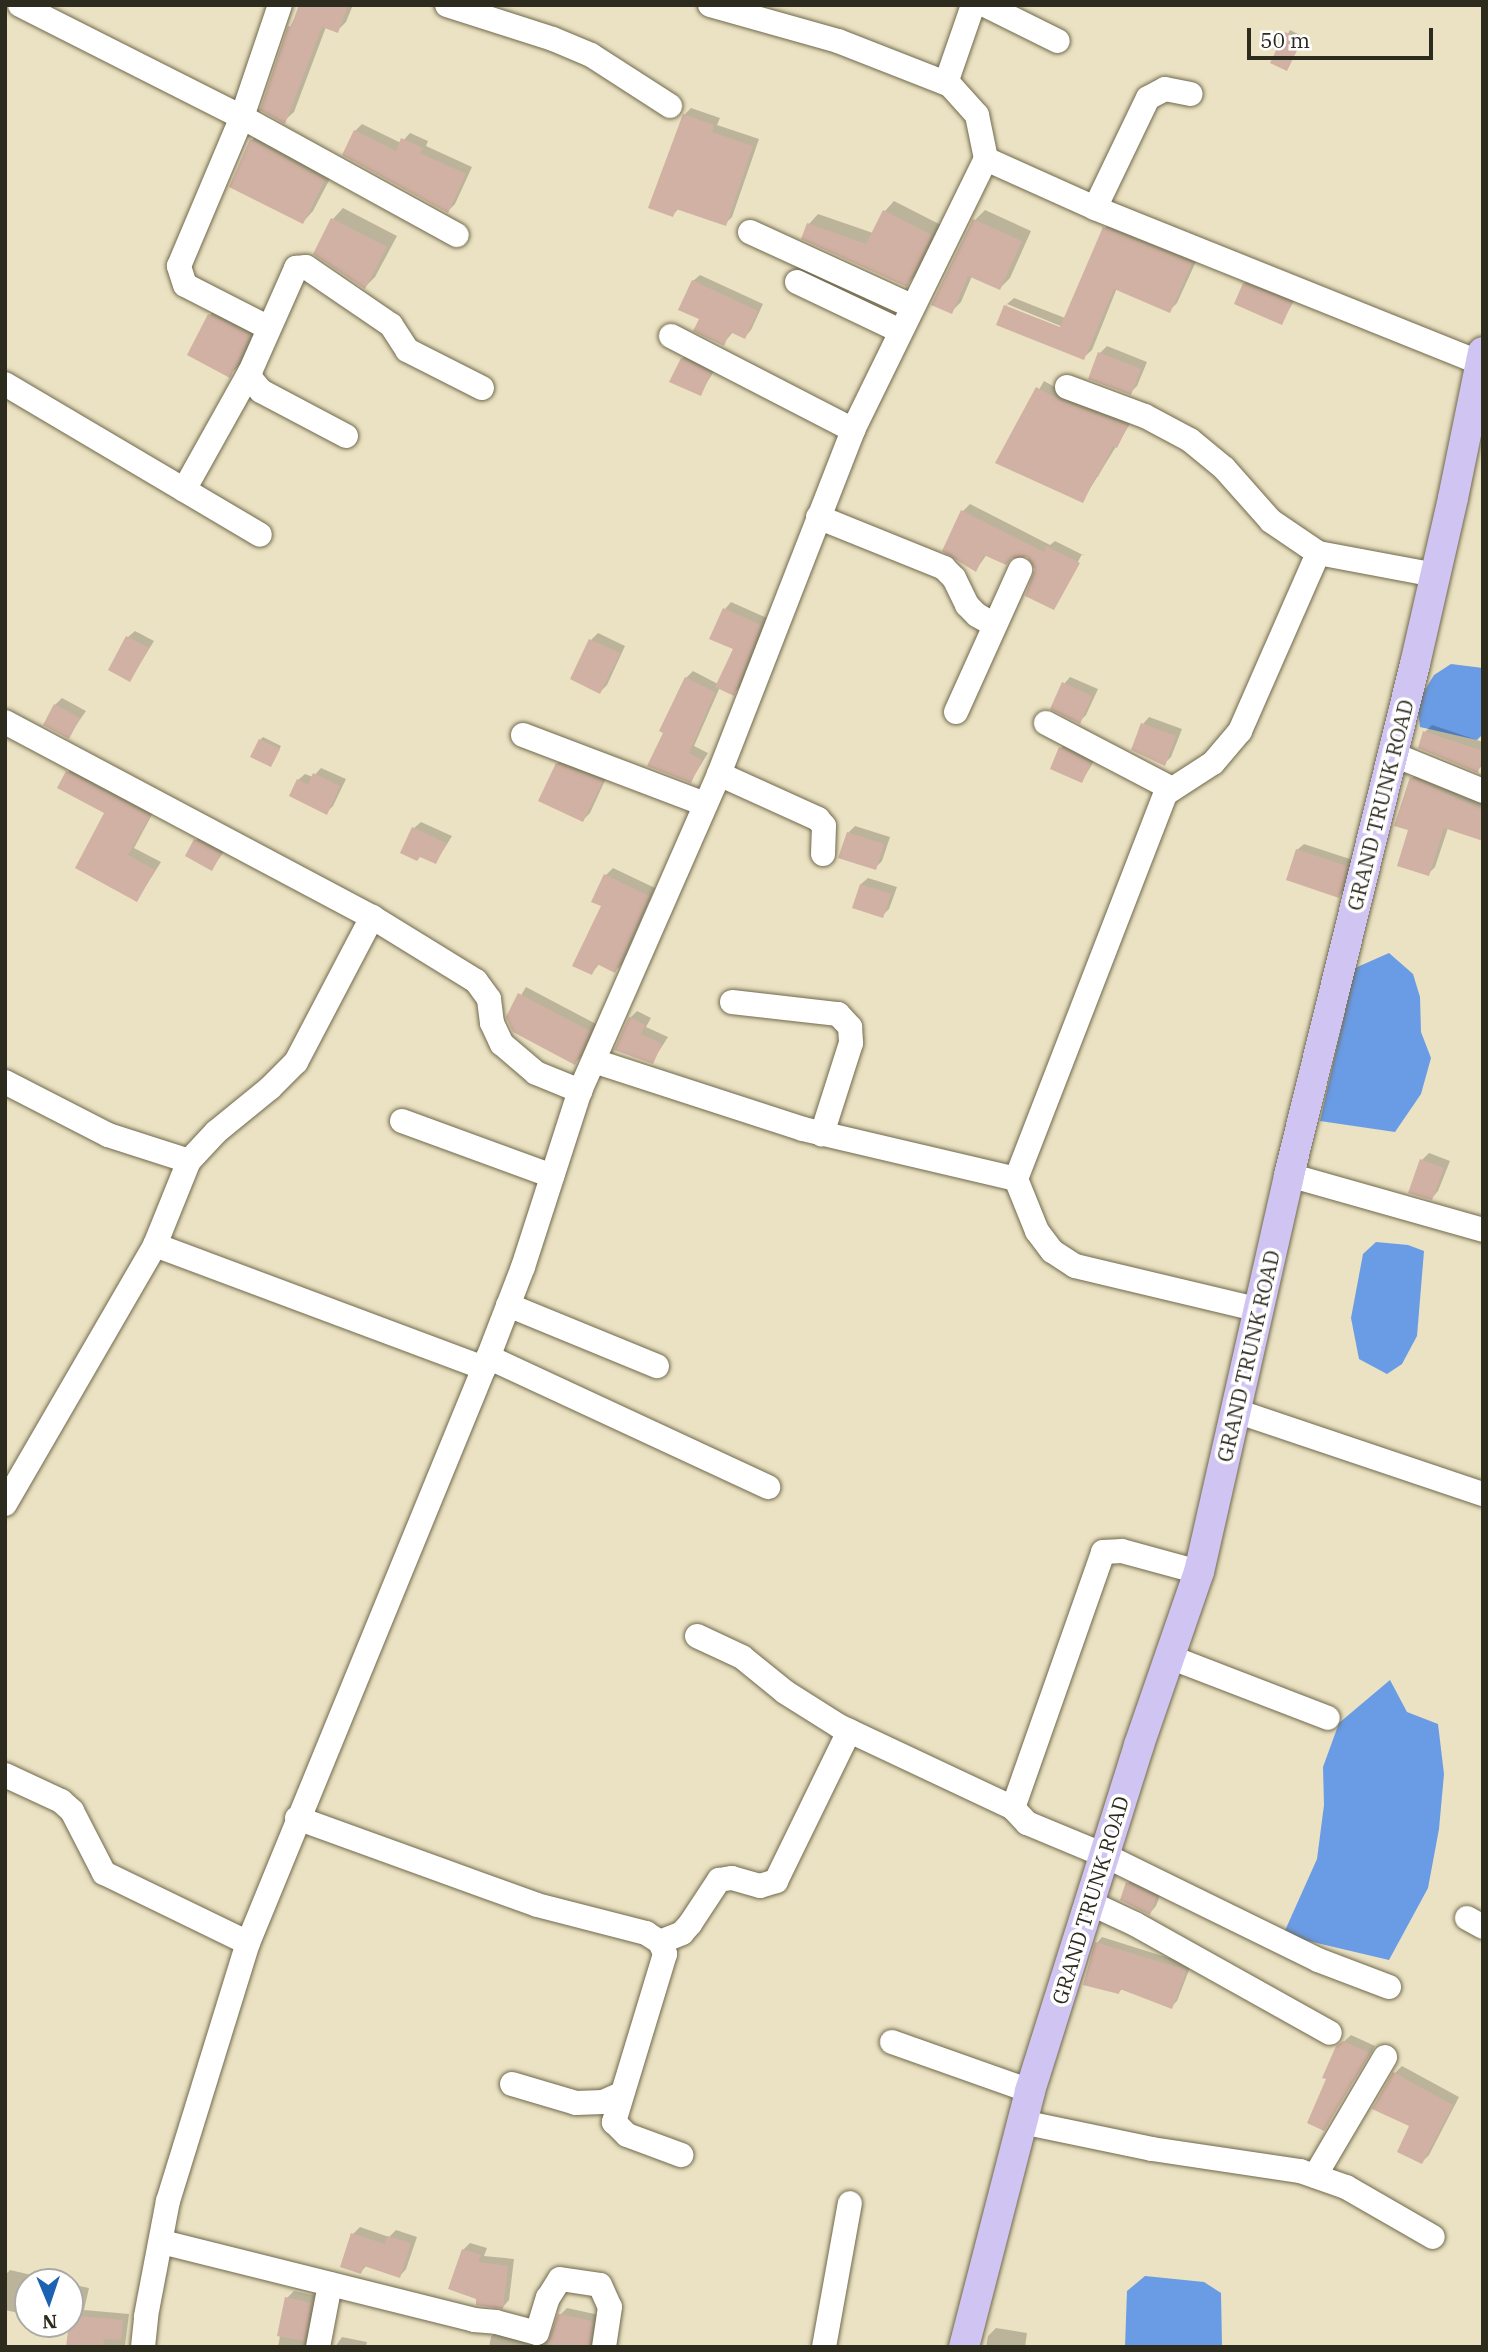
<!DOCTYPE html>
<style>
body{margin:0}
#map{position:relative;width:1488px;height:2352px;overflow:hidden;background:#eae2c2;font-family:"IBM Plex Serif",serif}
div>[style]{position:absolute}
.water>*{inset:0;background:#6a9be5}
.shadow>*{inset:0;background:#0003}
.building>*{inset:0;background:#d1b1a3}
.roads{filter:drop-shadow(0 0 2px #71694d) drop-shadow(0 0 2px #71694d)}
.minor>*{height:24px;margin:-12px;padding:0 12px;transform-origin:12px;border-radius:12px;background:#fff}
.major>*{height:30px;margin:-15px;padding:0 15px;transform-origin:15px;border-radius:15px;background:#d0c4f2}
span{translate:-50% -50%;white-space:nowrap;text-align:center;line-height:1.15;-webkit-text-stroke:7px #fff;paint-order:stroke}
.street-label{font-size:21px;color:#2d2a1e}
.frame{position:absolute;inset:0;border:7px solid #2d2a1e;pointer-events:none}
.north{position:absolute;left:14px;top:2268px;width:70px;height:70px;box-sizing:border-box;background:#fff;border:2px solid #abaaa5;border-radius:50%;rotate:178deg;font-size:19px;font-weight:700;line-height:28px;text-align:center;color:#2d2a1e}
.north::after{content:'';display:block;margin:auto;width:24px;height:32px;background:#1b62b2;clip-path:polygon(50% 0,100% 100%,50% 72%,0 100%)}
.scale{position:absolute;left:1247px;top:28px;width:186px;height:32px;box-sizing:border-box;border:4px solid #2d2a1e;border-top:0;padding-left:9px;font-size:21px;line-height:24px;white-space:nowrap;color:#2d2a1e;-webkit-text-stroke:5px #fff;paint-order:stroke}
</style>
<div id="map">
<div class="water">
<i style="clip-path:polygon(1451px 664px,1483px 668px,1483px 734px,1477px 740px,1420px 727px,1417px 703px,1434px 675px)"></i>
<i style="clip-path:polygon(1389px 953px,1413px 974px,1420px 997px,1421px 1032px,1431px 1058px,1421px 1094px,1395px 1132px,1320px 1121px,1355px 968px)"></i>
<i style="clip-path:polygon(1376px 1242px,1408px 1245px,1424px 1251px,1417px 1336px,1402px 1364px,1387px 1374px,1359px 1359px,1351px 1318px,1363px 1254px)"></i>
<i style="clip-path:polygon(1390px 1680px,1407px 1712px,1438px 1724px,1444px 1774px,1439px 1829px,1428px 1888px,1389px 1960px,1283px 1935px,1317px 1859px,1324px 1805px,1323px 1767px,1339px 1723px)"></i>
<i style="clip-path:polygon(1145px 2276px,1204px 2282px,1221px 2293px,1222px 2347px,1125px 2347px,1127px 2291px)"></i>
</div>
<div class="shadow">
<i style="clip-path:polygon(301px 5px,353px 5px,346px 22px,337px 31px,326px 27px,294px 112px,284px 121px,290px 27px)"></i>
<i style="clip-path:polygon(1290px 30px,1304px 37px,1287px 68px,1273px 62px)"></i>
<i style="clip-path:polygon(691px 108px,720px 118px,717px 125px,759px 139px,732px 217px,725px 224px,679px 208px,673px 215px,684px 115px)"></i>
<i style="clip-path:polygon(362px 124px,401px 143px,410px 133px,428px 141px,426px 146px,472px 167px,455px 204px,448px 211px,355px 131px)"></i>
<i style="clip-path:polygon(263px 129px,335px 169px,313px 211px,303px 222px,231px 186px,252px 140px)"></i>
<i style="clip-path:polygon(894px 201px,941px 225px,916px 275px,906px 285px,809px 224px,818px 214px,873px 233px,885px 211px)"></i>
<i style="clip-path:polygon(343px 208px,397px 236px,375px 277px,365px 287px,333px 219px)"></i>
<i style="clip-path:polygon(985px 210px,1031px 231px,1010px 278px,1000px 288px,972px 276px,961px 302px,951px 312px,975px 220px)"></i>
<i style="clip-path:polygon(1113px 220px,1199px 255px,1177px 303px,1169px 311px,1117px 288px,1092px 350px,1083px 358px,998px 324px,1007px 304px,1007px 308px,1067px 332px,1068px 329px,1007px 304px,1014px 298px,1065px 318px,1105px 228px)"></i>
<i style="clip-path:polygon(700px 275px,763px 304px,751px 330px,745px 337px,733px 332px,723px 344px,701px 318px,693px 281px)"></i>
<i style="clip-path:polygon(1251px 277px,1297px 296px,1281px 323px,1244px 284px)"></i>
<i style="clip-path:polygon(220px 304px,260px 324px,240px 365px,229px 375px,189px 355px,210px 315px)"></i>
<i style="clip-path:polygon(1107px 346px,1147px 362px,1137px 386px,1130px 393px,1100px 353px)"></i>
<i style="clip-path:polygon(689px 352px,717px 366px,700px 394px,682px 359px)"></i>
<i style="clip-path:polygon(1044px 381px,1069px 395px,1133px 419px,1083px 500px,997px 462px)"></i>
<i style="clip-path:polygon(970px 504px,1050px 545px,1055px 541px,1085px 556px,1082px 554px,1054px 608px,1028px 555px,987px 554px,976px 570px,945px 551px,963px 511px)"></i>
<i style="clip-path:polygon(731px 602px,767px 618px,740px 687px,733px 694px,720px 687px,694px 746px,708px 753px,691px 781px,665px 732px,686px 678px,693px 671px,718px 684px,736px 649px,725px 609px)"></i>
<i style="clip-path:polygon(135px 631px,154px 641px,130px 680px,128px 637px)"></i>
<i style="clip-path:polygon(598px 633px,625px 646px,607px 685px,600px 692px,572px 678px,591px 640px)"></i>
<i style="clip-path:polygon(1070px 677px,1098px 689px,1086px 715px,1079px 722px,1064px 684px)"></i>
<i style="clip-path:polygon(62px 698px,86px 711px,68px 737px,55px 705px)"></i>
<i style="clip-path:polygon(1149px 717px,1182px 729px,1171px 757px,1164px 764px,1143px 724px)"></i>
<i style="clip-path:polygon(1432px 725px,1483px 742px,1483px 765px,1477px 771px,1425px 732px)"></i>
<i style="clip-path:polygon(263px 737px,281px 746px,273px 762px,260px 740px)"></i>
<i style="clip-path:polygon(1068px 741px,1097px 756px,1082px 781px,1052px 768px,1061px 748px)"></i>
<i style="clip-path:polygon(564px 758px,608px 774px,590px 813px,583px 820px,557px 764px)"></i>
<i style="clip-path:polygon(74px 766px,155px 809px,134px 848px,161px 862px,137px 900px,106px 813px,68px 772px)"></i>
<i style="clip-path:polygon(321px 768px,346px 779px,333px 806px,326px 813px,298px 780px,305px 774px,313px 777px)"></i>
<i style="clip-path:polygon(1419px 772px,1483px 801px,1483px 839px,1448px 828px,1435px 867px,1428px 874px,1410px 829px,1412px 778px)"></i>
<i style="clip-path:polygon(421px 822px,452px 836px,436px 862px,421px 855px,414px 828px)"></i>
<i style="clip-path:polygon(855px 826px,890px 837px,882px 861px,875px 868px,848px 833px)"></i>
<i style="clip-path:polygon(203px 834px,227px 847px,212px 869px,196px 840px)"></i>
<i style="clip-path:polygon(1304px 844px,1353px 860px,1345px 889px,1339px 896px,1297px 850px)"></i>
<i style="clip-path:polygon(613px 868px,655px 888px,622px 964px,615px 971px,600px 963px,592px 973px,606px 875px)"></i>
<i style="clip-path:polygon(868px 878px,897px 887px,889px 909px,882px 916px,861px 884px)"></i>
<i style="clip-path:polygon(526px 987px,596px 1024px,582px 1056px,575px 1063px,508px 1017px)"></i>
<i style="clip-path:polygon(637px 1011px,651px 1018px,646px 1027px,668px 1037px,652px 1062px,630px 1018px)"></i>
<i style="clip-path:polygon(1429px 1153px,1450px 1161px,1438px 1191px,1432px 1198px,1422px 1160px)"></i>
<i style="clip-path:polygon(1134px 1877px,1162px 1890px,1156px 1906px,1150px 1913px,1128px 1883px)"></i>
<i style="clip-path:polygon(1102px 1937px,1191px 1965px,1177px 2001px,1171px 2007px,1123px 1988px,1119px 1992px,1085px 1984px,1097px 1943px)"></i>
<i style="clip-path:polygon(1351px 2035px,1375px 2046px,1324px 2129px,1328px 2079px,1338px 2047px)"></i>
<i style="clip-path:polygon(1402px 2066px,1459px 2097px,1429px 2155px,1422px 2162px,1395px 2073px)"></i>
<i style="clip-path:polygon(360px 2227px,389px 2237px,396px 2230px,417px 2237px,406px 2269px,400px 2276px,367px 2265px,361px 2272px,353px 2234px)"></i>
<i style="clip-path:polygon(470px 2243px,487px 2248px,484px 2256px,514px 2259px,509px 2300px,503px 2307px,463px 2250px)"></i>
<i style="clip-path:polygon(10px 2270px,62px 2282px,28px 2282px,28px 2315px,5px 2310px,5px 2275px)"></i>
<i style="clip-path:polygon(70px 2284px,89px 2288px,84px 2310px,129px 2314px,125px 2346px,136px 2347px,67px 2347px,69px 2328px,51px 2324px,70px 2324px)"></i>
<i style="clip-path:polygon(294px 2291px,317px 2296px,313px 2347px,278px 2347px,287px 2298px)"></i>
<i style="clip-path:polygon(567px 2308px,599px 2315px,599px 2347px,489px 2347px,491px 2337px,497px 2330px,550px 2341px,560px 2315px)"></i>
<i style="clip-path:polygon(996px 2328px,1027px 2333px,1025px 2347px,986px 2347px,988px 2336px)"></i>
<i style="clip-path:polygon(342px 2337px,367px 2342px,366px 2347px,335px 2347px)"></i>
</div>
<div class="building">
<i style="clip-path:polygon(299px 5px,348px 5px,338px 33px,322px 27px,285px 124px,260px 110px,288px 26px,291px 27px)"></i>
<i style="clip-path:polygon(1285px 32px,1302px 40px,1287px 71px,1270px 63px)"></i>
<i style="clip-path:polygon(683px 114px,714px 125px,712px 132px,753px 146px,726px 226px,676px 209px,673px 217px,648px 208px)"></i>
<i style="clip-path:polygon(354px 130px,396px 151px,401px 138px,423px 148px,420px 153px,466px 174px,448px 213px,342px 155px)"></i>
<i style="clip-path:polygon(250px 139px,325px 180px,303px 224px,229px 187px)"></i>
<i style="clip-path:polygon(883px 210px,932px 235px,907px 287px,801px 239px,807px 223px,866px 244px)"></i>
<i style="clip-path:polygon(331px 218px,387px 247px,365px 289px,313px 254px)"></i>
<i style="clip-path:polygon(973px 219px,1022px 241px,1000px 290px,968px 276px,952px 314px,931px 305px)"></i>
<i style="clip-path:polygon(1103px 227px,1192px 263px,1170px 313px,1114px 289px,1084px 360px,996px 325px,1004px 305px,1060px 327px)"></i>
<i style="clip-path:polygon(692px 280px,758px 311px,745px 339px,730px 332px,724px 346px,693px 331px,699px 319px,678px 310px)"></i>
<i style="clip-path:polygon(1243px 283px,1292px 303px,1282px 325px,1234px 304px)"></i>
<i style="clip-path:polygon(208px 314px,250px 335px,230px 378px,187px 355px)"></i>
<i style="clip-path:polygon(1098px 352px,1141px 369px,1131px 395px,1088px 379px)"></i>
<i style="clip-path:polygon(681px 358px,711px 373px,701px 396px,669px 382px)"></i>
<i style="clip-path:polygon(1036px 387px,1062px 401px,1128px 426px,1117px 448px,1113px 446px,1098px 477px,1096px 476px,1083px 503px,995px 463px)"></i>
<i style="clip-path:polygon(961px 510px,1044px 552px,1046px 546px,1080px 563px,1054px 610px,1025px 596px,1035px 569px,1027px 557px,1012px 558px,1006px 565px,984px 555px,976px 572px,942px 551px)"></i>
<i style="clip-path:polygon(723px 608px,761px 625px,734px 696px,715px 687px,733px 649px,709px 639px)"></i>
<i style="clip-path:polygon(126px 636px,149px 648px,130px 682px,108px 670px)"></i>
<i style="clip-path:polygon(589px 639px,620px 653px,600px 694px,570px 679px)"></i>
<i style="clip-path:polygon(685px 677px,715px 692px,689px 753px,702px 760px,691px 783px,647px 766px,663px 733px,659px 731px)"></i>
<i style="clip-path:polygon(1062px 682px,1092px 696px,1080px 724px,1050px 709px)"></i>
<i style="clip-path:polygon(54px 704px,80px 718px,69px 739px,43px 725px)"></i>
<i style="clip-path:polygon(1141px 723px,1176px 736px,1165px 766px,1131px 750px)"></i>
<i style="clip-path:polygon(1423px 731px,1483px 751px,1478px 773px,1418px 748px)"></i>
<i style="clip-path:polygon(259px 739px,280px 749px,271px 767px,250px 757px)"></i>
<i style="clip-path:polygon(1059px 747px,1091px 763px,1082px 783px,1050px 769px)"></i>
<i style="clip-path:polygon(556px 763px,603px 781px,583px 822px,538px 801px)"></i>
<i style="clip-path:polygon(66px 771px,150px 816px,128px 855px,155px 870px,137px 902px,75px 868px,104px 813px,57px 788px)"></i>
<i style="clip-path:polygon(313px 773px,340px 786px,327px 815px,289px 796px,297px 779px,308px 785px)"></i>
<i style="clip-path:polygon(1410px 777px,1483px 810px,1483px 841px,1444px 828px,1429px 876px,1397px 866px,1408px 830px,1394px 826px)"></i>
<i style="clip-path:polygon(412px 827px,446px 843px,436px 864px,420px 857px,417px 861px,400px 853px)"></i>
<i style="clip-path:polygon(847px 832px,884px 844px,876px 870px,838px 858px)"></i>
<i style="clip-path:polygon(194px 839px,221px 854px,212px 871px,185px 856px)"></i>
<i style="clip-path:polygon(1296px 849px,1347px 866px,1339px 898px,1286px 880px)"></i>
<i style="clip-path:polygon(604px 874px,649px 896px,615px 973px,597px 964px,592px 975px,572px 966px,601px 906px,591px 902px)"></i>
<i style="clip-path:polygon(860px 884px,891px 894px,883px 918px,852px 908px)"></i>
<i style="clip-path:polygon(518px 993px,590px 1031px,575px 1065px,513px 1032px,506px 1017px)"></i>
<i style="clip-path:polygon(629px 1017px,645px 1025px,641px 1034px,662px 1044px,653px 1064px,614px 1050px)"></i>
<i style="clip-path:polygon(1420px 1159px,1444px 1168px,1432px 1200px,1408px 1193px)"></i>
<i style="clip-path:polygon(1126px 1882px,1156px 1897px,1150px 1915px,1120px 1900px)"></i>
<i style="clip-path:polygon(1095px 1942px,1187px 1970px,1172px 2009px,1120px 1989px,1119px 1994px,1083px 1985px)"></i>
<i style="clip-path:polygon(1343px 2041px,1370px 2053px,1324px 2131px,1307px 2123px,1326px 2079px,1322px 2078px,1336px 2046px)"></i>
<i style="clip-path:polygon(1393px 2072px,1453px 2105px,1422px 2164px,1397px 2152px,1409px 2126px,1372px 2109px)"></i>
<i style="clip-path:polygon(351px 2233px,385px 2244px,387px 2236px,411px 2243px,400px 2278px,364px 2266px,361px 2274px,340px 2267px)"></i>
<i style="clip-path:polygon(462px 2249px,481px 2255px,478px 2262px,508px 2266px,503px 2309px,476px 2305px,476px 2299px,448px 2289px)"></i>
<i style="clip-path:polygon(285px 2297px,311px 2303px,304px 2341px,277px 2336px)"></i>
<i style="clip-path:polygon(558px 2314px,593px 2321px,589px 2347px,547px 2344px)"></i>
<i style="clip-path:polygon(70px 2315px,123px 2320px,121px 2340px,104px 2339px,103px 2347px,66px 2347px)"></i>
</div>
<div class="roads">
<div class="minor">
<i style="left:20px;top:5px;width:249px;rotate:26.8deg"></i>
<i style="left:242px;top:117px;width:245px;rotate:28.8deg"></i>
<i style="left:447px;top:5px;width:111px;rotate:17.8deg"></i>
<i style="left:553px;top:39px;width:41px;rotate:22.8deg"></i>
<i style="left:591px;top:55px;width:94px;rotate:32.8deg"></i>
<i style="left:710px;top:5px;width:133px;rotate:15.7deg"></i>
<i style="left:838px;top:41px;width:120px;rotate:21.4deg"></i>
<i style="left:950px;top:85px;width:40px;rotate:48deg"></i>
<i style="left:977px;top:115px;width:45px;rotate:78.4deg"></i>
<i style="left:986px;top:159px;width:120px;rotate:24.2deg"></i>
<i style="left:1095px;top:208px;width:416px;rotate:21.9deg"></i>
<i style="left:985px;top:5px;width:81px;rotate:26.3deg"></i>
<i style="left:946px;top:83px;width:83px;rotate:-70.9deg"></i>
<i style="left:1095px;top:208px;width:122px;rotate:-64.3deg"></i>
<i style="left:1148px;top:98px;width:19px;rotate:-28deg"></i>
<i style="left:1165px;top:89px;width:26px;rotate:11deg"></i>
<i style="left:750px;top:232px;width:178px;rotate:24.6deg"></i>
<i style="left:797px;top:282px;width:114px;rotate:25.4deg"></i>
<i style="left:269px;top:328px;width:94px;rotate:-152.9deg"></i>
<i style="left:185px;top:285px;width:20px;rotate:-108deg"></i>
<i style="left:179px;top:266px;width:162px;rotate:-67.1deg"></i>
<i style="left:242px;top:117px;width:118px;rotate:-71.3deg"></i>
<i style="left:671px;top:336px;width:205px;rotate:27.3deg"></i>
<i style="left:5px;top:384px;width:296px;rotate:30.6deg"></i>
<i style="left:1067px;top:387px;width:83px;rotate:20.4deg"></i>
<i style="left:1145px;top:416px;width:51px;rotate:28.1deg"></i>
<i style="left:1190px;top:440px;width:44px;rotate:39.5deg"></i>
<i style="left:1224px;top:468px;width:71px;rotate:48.4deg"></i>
<i style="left:1271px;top:521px;width:57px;rotate:34.2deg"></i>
<i style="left:1318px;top:553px;width:119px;rotate:10.6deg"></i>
<i style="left:346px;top:436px;width:96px;rotate:-152.1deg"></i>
<i style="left:261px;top:391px;width:16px;rotate:-130deg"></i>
<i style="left:251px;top:379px;width:7px;rotate:-98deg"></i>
<i style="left:250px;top:372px;width:114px;rotate:-66.1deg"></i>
<i style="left:296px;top:268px;width:10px;rotate:-6deg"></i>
<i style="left:306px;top:267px;width:103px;rotate:34.3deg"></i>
<i style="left:391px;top:325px;width:30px;rotate:57deg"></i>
<i style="left:407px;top:350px;width:84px;rotate:26.9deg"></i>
<i style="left:184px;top:490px;width:135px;rotate:-60.8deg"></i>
<i style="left:818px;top:517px;width:136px;rotate:22deg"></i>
<i style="left:944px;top:568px;width:14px;rotate:45deg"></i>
<i style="left:954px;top:578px;width:30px;rotate:64deg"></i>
<i style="left:967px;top:605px;width:14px;rotate:45deg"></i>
<i style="left:977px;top:615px;width:20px;rotate:30deg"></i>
<i style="left:956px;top:712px;width:156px;rotate:-65.7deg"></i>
<i style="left:5px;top:722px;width:416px;rotate:28deg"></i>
<i style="left:372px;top:917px;width:122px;rotate:31.6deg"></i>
<i style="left:476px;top:981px;width:22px;rotate:54deg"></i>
<i style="left:489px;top:999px;width:24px;rotate:83deg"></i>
<i style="left:492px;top:1023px;width:23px;rotate:65deg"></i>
<i style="left:502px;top:1044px;width:45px;rotate:40.5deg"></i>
<i style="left:536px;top:1073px;width:48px;rotate:22.2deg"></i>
<i style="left:1046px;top:723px;width:142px;rotate:27.6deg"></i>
<i style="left:523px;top:735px;width:195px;rotate:20.8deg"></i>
<i style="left:1392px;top:754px;width:98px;rotate:22.1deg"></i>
<i style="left:719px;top:774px;width:109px;rotate:24.4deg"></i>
<i style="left:818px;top:819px;width:9px;rotate:49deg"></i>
<i style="left:824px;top:826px;width:28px;rotate:92deg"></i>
<i style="left:732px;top:1002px;width:107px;rotate:6.5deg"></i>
<i style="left:838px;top:1014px;width:18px;rotate:47deg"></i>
<i style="left:850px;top:1027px;width:16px;rotate:86deg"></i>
<i style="left:851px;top:1043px;width:96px;rotate:107.7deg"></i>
<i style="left:594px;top:1061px;width:220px;rotate:18deg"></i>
<i style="left:803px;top:1129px;width:219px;rotate:13.2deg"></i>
<i style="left:5px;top:1082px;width:116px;rotate:27.2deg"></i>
<i style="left:108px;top:1135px;width:85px;rotate:17.8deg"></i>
<i style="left:402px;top:1121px;width:160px;rotate:20.1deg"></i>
<i style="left:1289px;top:1175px;width:202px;rotate:15.8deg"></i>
<i style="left:155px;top:1245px;width:351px;rotate:20.5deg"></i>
<i style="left:508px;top:1305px;width:161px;rotate:22.3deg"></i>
<i style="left:1260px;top:1310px;width:190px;rotate:-166.6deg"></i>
<i style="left:1075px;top:1266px;width:27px;rotate:-147deg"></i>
<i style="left:1052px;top:1251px;width:25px;rotate:-127deg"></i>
<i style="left:1037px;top:1231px;width:56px;rotate:-112deg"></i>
<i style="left:1016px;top:1179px;width:413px;rotate:-68.8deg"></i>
<i style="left:1165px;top:794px;width:57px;rotate:-32.9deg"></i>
<i style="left:1213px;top:763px;width:42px;rotate:-49.8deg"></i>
<i style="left:1240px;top:731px;width:194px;rotate:-66.3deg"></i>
<i style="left:488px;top:1357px;width:309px;rotate:24.9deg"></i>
<i style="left:1236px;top:1411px;width:261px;rotate:18.6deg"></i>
<i style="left:5px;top:1504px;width:299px;rotate:-59.9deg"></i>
<i style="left:155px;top:1245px;width:91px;rotate:-68deg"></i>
<i style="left:189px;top:1161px;width:40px;rotate:-47deg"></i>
<i style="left:216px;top:1132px;width:70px;rotate:-39.2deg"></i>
<i style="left:270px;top:1088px;width:37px;rotate:-45deg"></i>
<i style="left:296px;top:1062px;width:164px;rotate:-62.3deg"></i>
<i style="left:697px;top:1636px;width:50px;rotate:25deg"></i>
<i style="left:742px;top:1657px;width:55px;rotate:39.1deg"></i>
<i style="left:785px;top:1692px;width:64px;rotate:32.2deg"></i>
<i style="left:839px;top:1726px;width:192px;rotate:25.2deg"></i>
<i style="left:1013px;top:1808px;width:21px;rotate:47deg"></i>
<i style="left:1027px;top:1823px;width:83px;rotate:22.6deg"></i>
<i style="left:1104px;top:1855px;width:238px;rotate:26.1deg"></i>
<i style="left:1318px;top:1960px;width:76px;rotate:20.8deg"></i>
<i style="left:1170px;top:1657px;width:169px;rotate:21.1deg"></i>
<i style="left:5px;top:1775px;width:62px;rotate:24.9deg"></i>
<i style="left:61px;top:1801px;width:15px;rotate:42deg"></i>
<i style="left:72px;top:1811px;width:70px;rotate:62.7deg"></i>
<i style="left:104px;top:1873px;width:160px;rotate:25.9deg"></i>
<i style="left:248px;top:1943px;width:622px;rotate:-67.69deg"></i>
<i style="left:484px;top:1368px;width:108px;rotate:-68.9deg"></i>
<i style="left:523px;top:1267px;width:185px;rotate:-72.1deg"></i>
<i style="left:580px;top:1091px;width:346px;rotate:-66.3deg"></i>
<i style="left:719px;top:774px;width:369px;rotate:-68.7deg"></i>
<i style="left:853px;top:430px;width:302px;rotate:-63.9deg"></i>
<i style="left:1013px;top:1808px;width:271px;rotate:-70.6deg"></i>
<i style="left:1103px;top:1552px;width:19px;rotate:-3deg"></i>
<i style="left:1122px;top:1551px;width:80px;rotate:15.3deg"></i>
<i style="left:297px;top:1818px;width:255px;rotate:19.9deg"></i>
<i style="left:537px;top:1905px;width:113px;rotate:14.4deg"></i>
<i style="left:646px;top:1933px;width:17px;rotate:33deg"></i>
<i style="left:660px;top:1942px;width:13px;rotate:67deg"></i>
<i style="left:665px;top:1954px;width:176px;rotate:106.9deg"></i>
<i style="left:614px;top:2122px;width:18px;rotate:45deg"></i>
<i style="left:627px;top:2135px;width:58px;rotate:20.3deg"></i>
<i style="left:1090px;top:1903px;width:50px;rotate:25deg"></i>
<i style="left:1135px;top:1924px;width:223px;rotate:29.2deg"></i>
<i style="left:1467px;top:1918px;width:18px;rotate:29deg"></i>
<i style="left:660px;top:1942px;width:24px;rotate:-22deg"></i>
<i style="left:682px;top:1933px;width:12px;rotate:-48deg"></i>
<i style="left:690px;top:1924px;width:53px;rotate:-56.6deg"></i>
<i style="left:719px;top:1880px;width:13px;rotate:-9deg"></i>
<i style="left:732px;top:1878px;width:29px;rotate:16deg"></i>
<i style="left:760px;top:1886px;width:17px;rotate:-17deg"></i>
<i style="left:776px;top:1881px;width:167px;rotate:-64deg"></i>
<i style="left:892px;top:2042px;width:146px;rotate:19.5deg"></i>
<i style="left:512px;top:2084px;width:67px;rotate:16.5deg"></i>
<i style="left:576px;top:2103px;width:27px;rotate:-2deg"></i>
<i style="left:603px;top:2102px;width:20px;rotate:-24deg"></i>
<i style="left:1022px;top:2122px;width:133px;rotate:11.7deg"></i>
<i style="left:1152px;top:2149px;width:150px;rotate:8.5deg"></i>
<i style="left:1300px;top:2171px;width:49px;rotate:19.2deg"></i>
<i style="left:1346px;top:2187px;width:100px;rotate:29.9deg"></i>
<i style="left:1315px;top:2176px;width:138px;rotate:-59.5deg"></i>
<i style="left:162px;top:2242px;width:322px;rotate:14deg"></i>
<i style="left:474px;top:2320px;width:22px;rotate:5deg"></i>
<i style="left:496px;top:2322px;width:42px;rotate:15deg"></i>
<i style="left:537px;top:2333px;width:37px;rotate:-73deg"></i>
<i style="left:548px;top:2298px;width:22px;rotate:-58deg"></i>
<i style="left:560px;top:2279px;width:40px;rotate:8.5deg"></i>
<i style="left:600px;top:2285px;width:24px;rotate:66deg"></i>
<i style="left:610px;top:2307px;width:40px;rotate:98.5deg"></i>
<i style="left:143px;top:2347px;width:31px;rotate:-84deg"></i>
<i style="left:146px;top:2316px;width:117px;rotate:-79.2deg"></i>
<i style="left:168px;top:2201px;width:270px;rotate:-72.8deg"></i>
<i style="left:318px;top:2347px;width:64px;rotate:-79.2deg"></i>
<i style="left:824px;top:2347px;width:146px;rotate:-79.8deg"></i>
</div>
<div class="major">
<i style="left:964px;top:2347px;width:264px;rotate:-75.5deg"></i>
<i style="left:1030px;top:2091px;width:363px;rotate:-72.5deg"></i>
<i style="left:1139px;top:1745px;width:183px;rotate:-70.9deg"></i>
<i style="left:1199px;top:1572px;width:407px;rotate:-77.2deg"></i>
<i style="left:1289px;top:1175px;width:526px;rotate:-76.15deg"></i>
<i style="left:1415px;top:664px;width:170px;rotate:-77.1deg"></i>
<i style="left:1453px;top:498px;width:149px;rotate:-78.4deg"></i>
</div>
</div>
<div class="street-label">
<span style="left:1380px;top:805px;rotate:-76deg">GRAND TRUNK ROAD</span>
<span style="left:1248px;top:1356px;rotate:-77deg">GRAND TRUNK ROAD</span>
<span style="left:1090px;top:1900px;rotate:-73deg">GRAND TRUNK ROAD</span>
</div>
<div class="frame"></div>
<div class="north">N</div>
<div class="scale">50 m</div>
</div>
